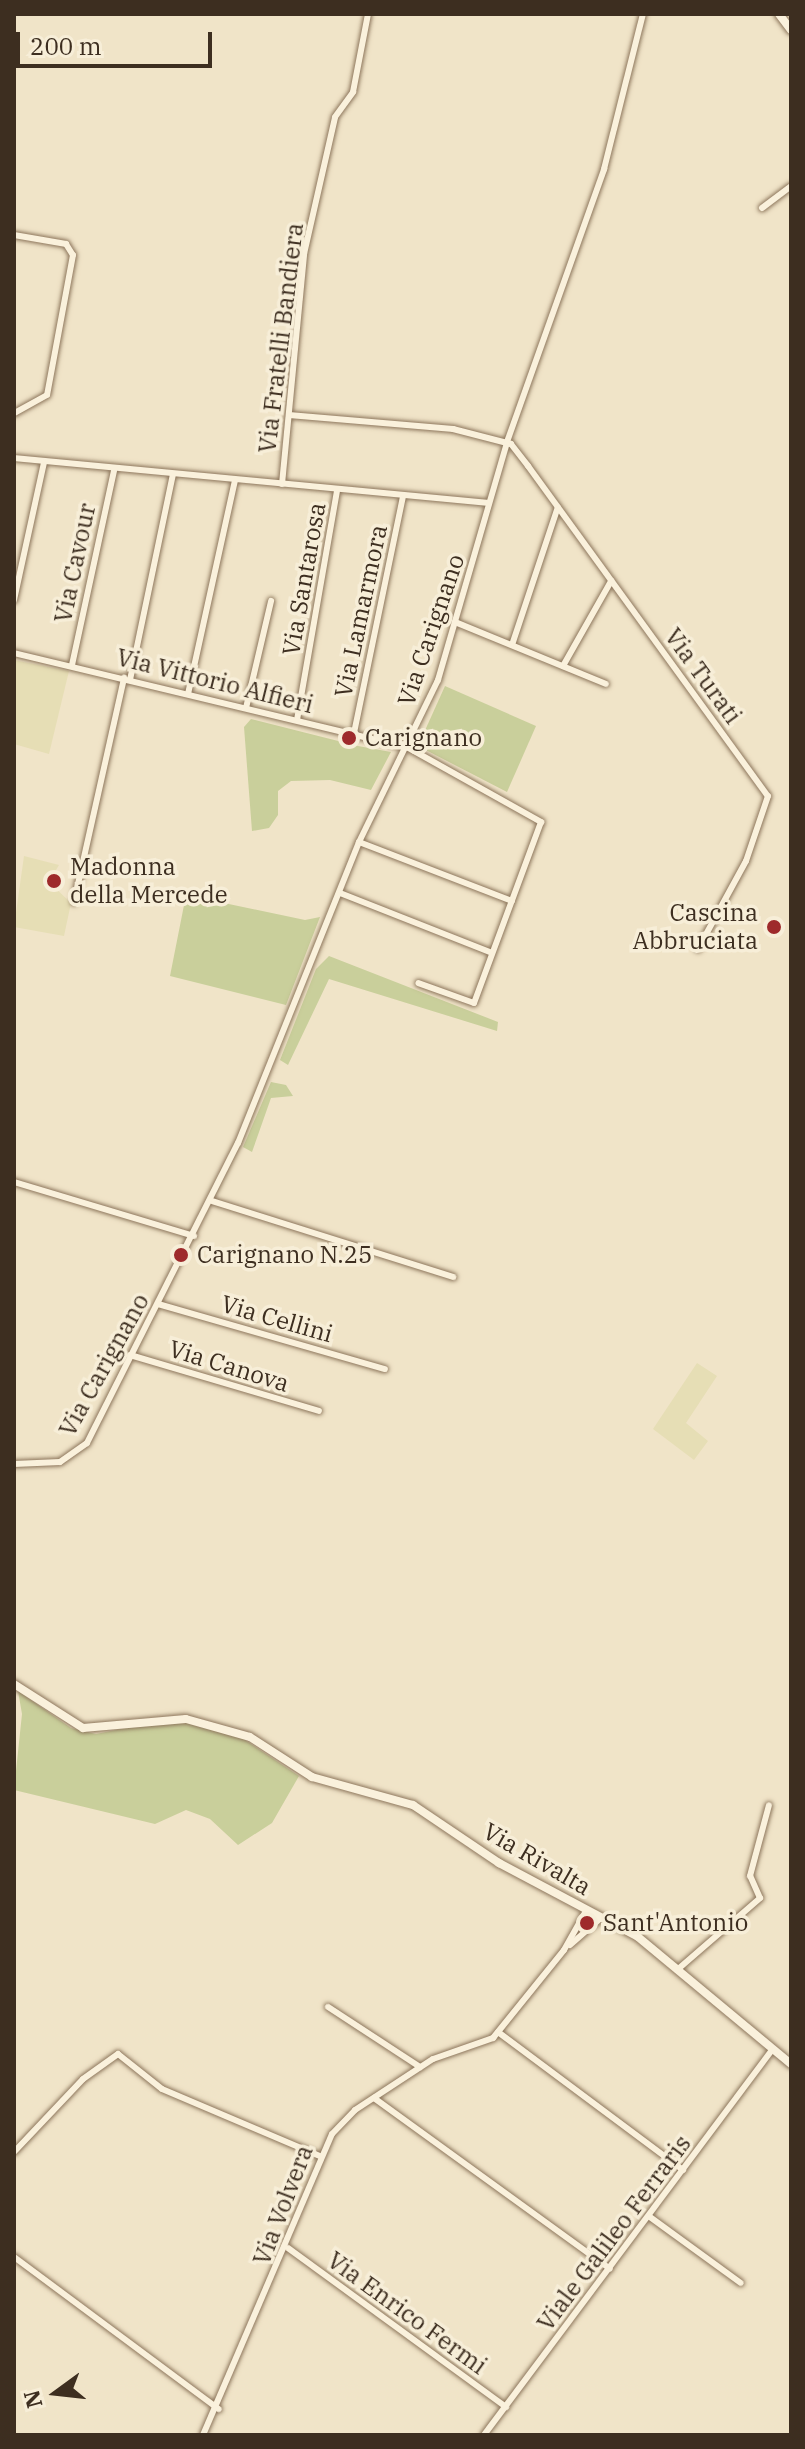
<!DOCTYPE html>
<style>
body{margin:0}
#map{position:relative;width:805px;height:2449px;overflow:hidden;background:#f0e4c8;font-family:"IBM Plex Serif",serif}
div>[style]{position:absolute}
.farmland>*{inset:0;background:#e6deb5}
.green>*{inset:0;background:#c9cf9b}
.roads{filter:drop-shadow(0 0 2px #8d765c) drop-shadow(0 0 2px #8d765c)}
.street>*{height:6px;margin:-3px;padding:0 3px;transform-origin:3px;border-radius:3px;background:#faf1dc}
.secondary>*{height:8px;margin:-4px;padding:0 4px;transform-origin:4px;border-radius:4px;background:#faf1dc}
.dots>*{width:22px;height:22px;translate:-50% -50%;box-sizing:border-box;border:4px solid #f7eed8;border-radius:50%}
span{translate:-50% -50%;white-space:nowrap;text-align:center;line-height:1.15;-webkit-text-stroke:7px #f7eed8;paint-order:stroke}
.street-label{font-size:24px;color:#3d2e20}
.poi-label{font-size:24px;color:#3d2e20}
.left{translate:0 -50%;text-align:left}
.right{translate:-100% -50%;text-align:right}
.frame{position:absolute;inset:0;border:16px solid #3d2e20;pointer-events:none}
.north{position:absolute;left:16px;top:2353px;width:80px;height:80px;-webkit-text-stroke:6px #f7eed8;paint-order:stroke;rotate:255deg;font-size:22px;font-weight:700;line-height:32px;text-align:center;color:#3d2e20}
.north::after{content:'';display:block;margin:auto;width:28px;height:36px;background:#3d2e20;clip-path:polygon(50% 0,100% 100%,50% 72%,0 100%)}
.scale{position:absolute;left:16px;top:32px;width:196px;height:36px;box-sizing:border-box;border:4px solid #3d2e20;border-top:0;padding-left:10px;font-size:24px;line-height:28px;white-space:nowrap;color:#3d2e20;-webkit-text-stroke:6px #f7eed8;paint-order:stroke}
</style>
<div id="map">
<div class="farmland">
<i style="clip-path:polygon(14px 660px,69px 671px,49px 754px,14px 744px)"></i>
<i style="clip-path:polygon(24px 856px,59px 865px,49px 882px,71px 903px,64px 936px,14px 927px)"></i>
<i style="clip-path:polygon(697px 1363px,717px 1376px,686px 1423px,708px 1441px,694px 1460px,653px 1429px)"></i>
</div>
<div class="green">
<i style="clip-path:polygon(445px 686px,536px 726px,507px 792px,418px 746px)"></i>
<i style="clip-path:polygon(251px 719px,358px 746px,391px 752px,371px 790px,330px 780px,291px 781px,278px 791px,278px 815px,269px 828px,252px 831px,244px 727px)"></i>
<i style="clip-path:polygon(186px 895px,305px 920px,320px 917px,286px 1005px,170px 976px)"></i>
<i style="clip-path:polygon(329px 956px,498px 1022px,497px 1031px,329px 979px,288px 1065px,280px 1060px,316px 969px)"></i>
<i style="clip-path:polygon(271px 1082px,286px 1085px,293px 1096px,271px 1098px,252px 1152px,243px 1147px)"></i>
<i style="clip-path:polygon(18px 1691px,71px 1728px,96px 1734px,165px 1720px,189px 1723px,239px 1736px,299px 1776px,272px 1823px,238px 1845px,210px 1819px,186px 1810px,155px 1824px,14px 1790px,22px 1714px)"></i>
</div>
<div class="roads">
<div class="street">
<i style="left:762px;top:208px;width:36px;rotate:-37deg"></i>
<i style="left:14px;top:235px;width:53px;rotate:9.8deg"></i>
<i style="left:66px;top:244px;width:13px;rotate:58deg"></i>
<i style="left:73px;top:255px;width:142px;rotate:100.5deg"></i>
<i style="left:47px;top:395px;width:38px;rotate:151deg"></i>
<i style="left:289px;top:415px;width:165px;rotate:4.9deg"></i>
<i style="left:453px;top:429px;width:60px;rotate:14.5deg"></i>
<i style="left:511px;top:444px;width:28px;rotate:52deg"></i>
<i style="left:528px;top:466px;width:408px;rotate:54deg"></i>
<i style="left:768px;top:796px;width:69px;rotate:108.7deg"></i>
<i style="left:746px;top:861px;width:100px;rotate:118.6deg"></i>
<i style="left:14px;top:458px;width:477px;rotate:5.4deg"></i>
<i style="left:282px;top:484px;width:231px;rotate:-84.5deg"></i>
<i style="left:304px;top:254px;width:140px;rotate:-77.2deg"></i>
<i style="left:335px;top:117px;width:31px;rotate:-54deg"></i>
<i style="left:353px;top:92px;width:79px;rotate:-79.1deg"></i>
<i style="left:14px;top:600px;width:141px;rotate:-77.7deg"></i>
<i style="left:455px;top:622px;width:163px;rotate:22.3deg"></i>
<i style="left:512px;top:645px;width:145px;rotate:-71.6deg"></i>
<i style="left:14px;top:653px;width:404px;rotate:13.5deg"></i>
<i style="left:407px;top:747px;width:154px;rotate:29.2deg"></i>
<i style="left:541px;top:822px;width:193px;rotate:110.3deg"></i>
<i style="left:474px;top:1003px;width:59px;rotate:-160.3deg"></i>
<i style="left:72px;top:665px;width:199px;rotate:-77.8deg"></i>
<i style="left:563px;top:666px;width:98px;rotate:-60.5deg"></i>
<i style="left:130px;top:680px;width:209px;rotate:-78.2deg"></i>
<i style="left:188px;top:694px;width:218px;rotate:-77.6deg"></i>
<i style="left:246px;top:708px;width:110px;rotate:-76.8deg"></i>
<i style="left:297px;top:720px;width:232px;rotate:-80.1deg"></i>
<i style="left:354px;top:733px;width:241px;rotate:-78.3deg"></i>
<i style="left:359px;top:842px;width:164px;rotate:21.1deg"></i>
<i style="left:340px;top:893px;width:163px;rotate:21.5deg"></i>
<i style="left:74px;top:902px;width:230px;rotate:-77.4deg"></i>
<i style="left:14px;top:1182px;width:188px;rotate:16.7deg"></i>
<i style="left:212px;top:1201px;width:253px;rotate:17.5deg"></i>
<i style="left:158px;top:1304px;width:236px;rotate:16deg"></i>
<i style="left:130px;top:1355px;width:197px;rotate:16.5deg"></i>
<i style="left:14px;top:1464px;width:46px;rotate:-2.5deg"></i>
<i style="left:60px;top:1462px;width:33px;rotate:-35deg"></i>
<i style="left:87px;top:1443px;width:336px;rotate:-63.3deg"></i>
<i style="left:238px;top:1143px;width:324px;rotate:-68.1deg"></i>
<i style="left:359px;top:842px;width:180px;rotate:-64deg"></i>
<i style="left:438px;top:680px;width:248px;rotate:-73.8deg"></i>
<i style="left:507px;top:442px;width:290px;rotate:-70.4deg"></i>
<i style="left:604px;top:169px;width:160px;rotate:-75.9deg"></i>
<i style="left:570px;top:1945px;width:41px;rotate:-41.1deg"></i>
<i style="left:677px;top:1970px;width:110px;rotate:-40.9deg"></i>
<i style="left:760px;top:1898px;width:24px;rotate:-114deg"></i>
<i style="left:750px;top:1876px;width:73px;rotate:-75deg"></i>
<i style="left:328px;top:2007px;width:110px;rotate:33.1deg"></i>
<i style="left:498px;top:2032px;width:231px;rotate:36.7deg"></i>
<i style="left:374px;top:2098px;width:291px;rotate:35.9deg"></i>
<i style="left:14px;top:2152px;width:100px;rotate:-46.6deg"></i>
<i style="left:83px;top:2079px;width:43px;rotate:-35.5deg"></i>
<i style="left:118px;top:2054px;width:56px;rotate:38.5deg"></i>
<i style="left:162px;top:2089px;width:172px;rotate:23deg"></i>
<i style="left:650px;top:2217px;width:112px;rotate:36deg"></i>
<i style="left:288px;top:2248px;width:270px;rotate:36.1deg"></i>
<i style="left:14px;top:2257px;width:255px;rotate:36.6deg"></i>
<i style="left:203px;top:2435px;width:327px;rotate:-66.8deg"></i>
<i style="left:332px;top:2134px;width:33px;rotate:-46deg"></i>
<i style="left:355px;top:2110px;width:93px;rotate:-33.2deg"></i>
<i style="left:433px;top:2059px;width:64px;rotate:-19.3deg"></i>
<i style="left:493px;top:2038px;width:113px;rotate:-51.1deg"></i>
<i style="left:564px;top:1950px;width:45px;rotate:-60.6deg"></i>
<i style="left:484px;top:2435px;width:479px;rotate:-53.2deg"></i>
</div>
<div class="secondary">
<i style="left:779px;top:14px;width:20px;rotate:53deg"></i>
<i style="left:14px;top:1684px;width:82px;rotate:32.5deg"></i>
<i style="left:83px;top:1728px;width:103px;rotate:-5deg"></i>
<i style="left:186px;top:1719px;width:66px;rotate:15.7deg"></i>
<i style="left:250px;top:1737px;width:74px;rotate:32.8deg"></i>
<i style="left:312px;top:1777px;width:105px;rotate:15.5deg"></i>
<i style="left:413px;top:1805px;width:104px;rotate:34deg"></i>
<i style="left:499px;top:1863px;width:157px;rotate:28deg"></i>
<i style="left:638px;top:1937px;width:199px;rotate:39.7deg"></i>
</div>
</div>
<div class="dots">
<i style="left:349px;top:738px;background:#9e2a2b"></i>
<i style="left:54px;top:881px;background:#9e2a2b"></i>
<i style="left:774px;top:927px;background:#9e2a2b"></i>
<i style="left:181px;top:1255px;background:#9e2a2b"></i>
<i style="left:587px;top:1923px;background:#9e2a2b"></i>
</div>
<div class="street-label">
<span style="left:281px;top:338px;rotate:-83deg">Via Fratelli Bandiera</span>
<span style="left:75px;top:563px;rotate:-78deg">Via Cavour</span>
<span style="left:304px;top:579px;rotate:-80deg">Via Santarosa</span>
<span style="left:361px;top:611px;rotate:-78deg">Via Lamarmora</span>
<span style="left:431px;top:630px;rotate:-71deg">Via Carignano</span>
<span style="left:703px;top:676px;rotate:54deg">Via Turati</span>
<span style="left:215px;top:681px;rotate:14deg">Via Vittorio Alfieri</span>
<span style="left:277px;top:1319px;rotate:16deg">Via Cellini</span>
<span style="left:104px;top:1365px;rotate:-61deg">Via Carignano</span>
<span style="left:229px;top:1366px;rotate:17deg">Via Canova</span>
<span style="left:537px;top:1859px;rotate:30deg">Via Rivalta</span>
<span style="left:283px;top:2205px;rotate:-69deg">Via Volvera</span>
<span style="left:614px;top:2233px;rotate:-53deg">Viale Galileo Ferraris</span>
<span style="left:407px;top:2313px;rotate:36deg">Via Enrico Fermi</span>
</div>
<div class="poi-label">
<span class="left" style="left:365px;top:738px">Carignano</span>
<span class="left" style="left:70px;top:881px">Madonna<br>della Mercede</span>
<span class="right" style="left:758px;top:927px">Cascina<br>Abbruciata</span>
<span class="left" style="left:197px;top:1255px">Carignano N.25</span>
<span class="left" style="left:603px;top:1923px">Sant'Antonio</span>
</div>
<div class="frame"></div>
<div class="north">N</div>
<div class="scale">200 m</div>
</div>
